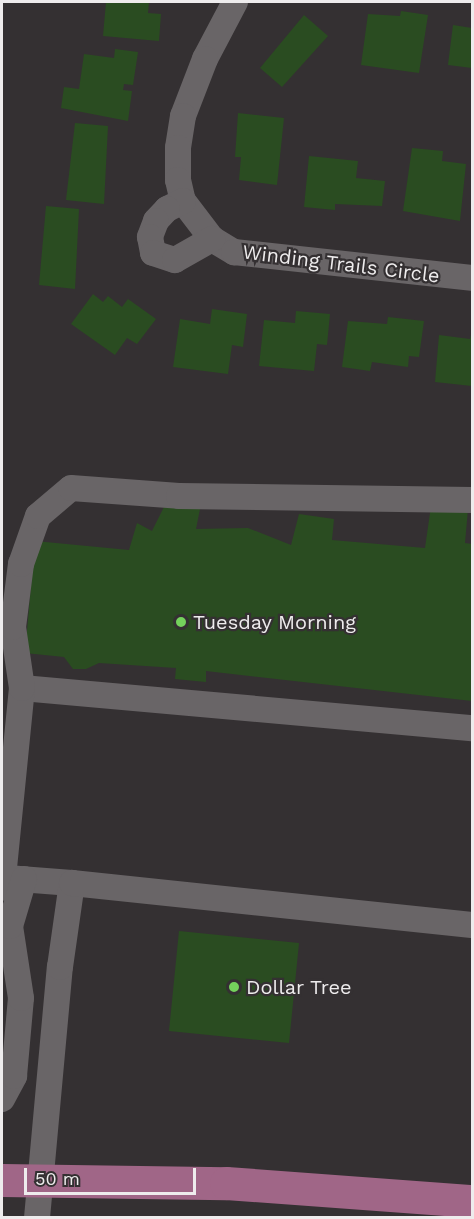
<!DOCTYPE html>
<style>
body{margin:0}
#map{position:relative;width:474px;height:1219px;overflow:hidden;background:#343032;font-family:"Work Sans",sans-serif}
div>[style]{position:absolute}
.building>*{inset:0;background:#2a4c21}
.minor>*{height:26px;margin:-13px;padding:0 13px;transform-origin:13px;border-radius:13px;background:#696567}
.major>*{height:33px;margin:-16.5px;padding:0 16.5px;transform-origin:16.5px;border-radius:16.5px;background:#a06687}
.dots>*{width:16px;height:16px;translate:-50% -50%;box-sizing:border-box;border:3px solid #343032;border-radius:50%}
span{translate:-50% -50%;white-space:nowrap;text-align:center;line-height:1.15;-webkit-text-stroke:4.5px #343032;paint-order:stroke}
.street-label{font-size:20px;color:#eeeced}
.poi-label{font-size:20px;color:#eeeced}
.left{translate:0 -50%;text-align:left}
.frame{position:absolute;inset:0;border:3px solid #eeeced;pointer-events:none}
.scale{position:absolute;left:24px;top:1168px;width:172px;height:27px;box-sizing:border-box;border:3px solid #eeeced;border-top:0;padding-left:8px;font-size:18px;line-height:21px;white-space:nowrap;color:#eeeced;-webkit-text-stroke:4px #343032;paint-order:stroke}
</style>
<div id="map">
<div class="building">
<i style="clip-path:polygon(106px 2px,149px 2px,148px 13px,161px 14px,159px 41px,103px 36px)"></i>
<i style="clip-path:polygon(401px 11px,428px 15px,419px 73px,361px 65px,368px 14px,400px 16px)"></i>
<i style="clip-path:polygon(304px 15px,328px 36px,282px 87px,260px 68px)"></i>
<i style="clip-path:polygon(453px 25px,472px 28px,472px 68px,448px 65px)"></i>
<i style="clip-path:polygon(115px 49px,138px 52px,133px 85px,124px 84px,123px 90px,132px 91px,128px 121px,61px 108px,64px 87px,79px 89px,84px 54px,114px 58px)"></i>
<i style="clip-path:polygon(238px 113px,284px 118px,277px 185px,239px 180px,241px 157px,235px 157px)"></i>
<i style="clip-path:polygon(75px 123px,108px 126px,104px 204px,66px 200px)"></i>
<i style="clip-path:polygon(412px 148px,443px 151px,442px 161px,466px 164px,460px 221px,403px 211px)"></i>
<i style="clip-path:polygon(309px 156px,358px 161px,356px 178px,385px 181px,382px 206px,335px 204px,335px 210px,304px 207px)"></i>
<i style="clip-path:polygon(46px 206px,79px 209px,75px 289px,39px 285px)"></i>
<i style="clip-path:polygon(93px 294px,103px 302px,108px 296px,122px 307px,128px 299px,156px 319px,137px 344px,127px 338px,115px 355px,71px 324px)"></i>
<i style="clip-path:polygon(212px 309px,247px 314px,243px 347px,232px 345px,228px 374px,173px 367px,180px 319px,210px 324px)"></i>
<i style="clip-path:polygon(296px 311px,330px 314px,327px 345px,317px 344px,314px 371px,259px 366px,264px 320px,295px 323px)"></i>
<i style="clip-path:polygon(388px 317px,424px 321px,419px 357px,409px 356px,408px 367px,372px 362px,370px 371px,342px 367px,348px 321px,387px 324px)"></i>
<i style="clip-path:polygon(472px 330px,472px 386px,435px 382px,439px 335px,470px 339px)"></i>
<i style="clip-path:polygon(165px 505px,200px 509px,196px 529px,248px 528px,291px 545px,299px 514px,334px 519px,332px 540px,425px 548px,431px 506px,468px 509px,465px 543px,472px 544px,472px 701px,206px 671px,206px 682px,175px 679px,176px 668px,99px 663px,86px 669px,73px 669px,64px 657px,25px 653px,35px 541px,129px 550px,137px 523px,152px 531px)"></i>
<i style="clip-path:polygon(179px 931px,299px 943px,289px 1043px,169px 1031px)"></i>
</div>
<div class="minor">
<i style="left:235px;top:2px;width:64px;rotate:117.8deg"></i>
<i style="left:205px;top:59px;width:61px;rotate:111.1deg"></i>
<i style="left:183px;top:116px;width:32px;rotate:99deg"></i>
<i style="left:178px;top:148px;width:32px;rotate:90deg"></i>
<i style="left:178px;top:180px;width:22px;rotate:77deg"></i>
<i style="left:183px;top:201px;width:48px;rotate:52.7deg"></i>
<i style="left:212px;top:239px;width:26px;rotate:31deg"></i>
<i style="left:234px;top:252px;width:239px;rotate:6.2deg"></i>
<i style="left:183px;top:201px;width:18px;rotate:153deg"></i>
<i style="left:167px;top:209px;width:16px;rotate:133deg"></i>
<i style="left:156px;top:221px;width:17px;rotate:111deg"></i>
<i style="left:150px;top:237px;width:16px;rotate:79deg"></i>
<i style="left:153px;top:253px;width:23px;rotate:18deg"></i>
<i style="left:175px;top:260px;width:43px;rotate:-29.6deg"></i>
<i style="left:22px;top:688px;width:452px;rotate:5.1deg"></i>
<i style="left:7px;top:878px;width:65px;rotate:4.4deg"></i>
<i style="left:2px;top:888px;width:201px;rotate:-84.3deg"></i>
<i style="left:22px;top:688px;width:62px;rotate:-98.4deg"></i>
<i style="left:13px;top:627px;width:64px;rotate:-82.8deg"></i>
<i style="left:21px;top:564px;width:51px;rotate:-70.5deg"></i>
<i style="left:38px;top:516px;width:43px;rotate:-40.3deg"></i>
<i style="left:71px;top:488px;width:108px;rotate:4.2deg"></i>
<i style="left:179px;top:496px;width:293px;rotate:0.8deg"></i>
<i style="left:2px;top:1099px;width:26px;rotate:-62deg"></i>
<i style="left:14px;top:1076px;width:78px;rotate:-84.9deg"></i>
<i style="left:21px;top:998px;width:73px;rotate:-98.7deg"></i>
<i style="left:10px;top:926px;width:49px;rotate:-73.4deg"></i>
<i style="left:37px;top:1218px;width:252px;rotate:-84.8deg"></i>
<i style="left:60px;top:967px;width:85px;rotate:-81.9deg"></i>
<i style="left:72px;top:883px;width:402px;rotate:6deg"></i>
</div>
<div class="major">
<i style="left:2px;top:1180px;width:224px;rotate:0.8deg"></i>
<i style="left:226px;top:1183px;width:247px;rotate:4.2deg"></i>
</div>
<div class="dots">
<i style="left:181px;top:622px;background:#74d25c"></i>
<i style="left:234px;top:987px;background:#74d25c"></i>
</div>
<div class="street-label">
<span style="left:341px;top:264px;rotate:7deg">Winding Trails Circle</span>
</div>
<div class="poi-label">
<span class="left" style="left:193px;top:622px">Tuesday Morning</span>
<span class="left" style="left:246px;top:987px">Dollar Tree</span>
</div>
<div class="frame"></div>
<div class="scale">50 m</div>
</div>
